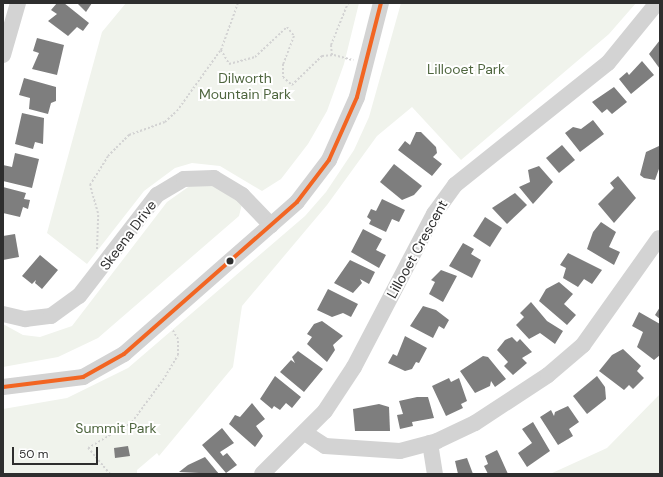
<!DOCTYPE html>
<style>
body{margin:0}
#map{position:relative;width:663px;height:477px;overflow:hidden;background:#fff;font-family:"DM Sans",sans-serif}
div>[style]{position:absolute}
.green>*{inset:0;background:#f0f3ec}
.building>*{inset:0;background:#7e7e7e}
.path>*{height:2px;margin-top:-1px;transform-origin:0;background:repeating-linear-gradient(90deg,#d3d3d3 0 2px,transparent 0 4px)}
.minor>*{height:16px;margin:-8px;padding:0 8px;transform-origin:8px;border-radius:8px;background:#d3d3d3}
.bus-1>*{height:4px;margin:-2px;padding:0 2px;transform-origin:2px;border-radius:2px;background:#f26522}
.dots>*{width:11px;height:11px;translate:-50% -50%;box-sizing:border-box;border:2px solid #fff;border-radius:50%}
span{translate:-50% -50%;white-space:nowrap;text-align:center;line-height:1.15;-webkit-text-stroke:4px #fff;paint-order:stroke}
.park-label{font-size:14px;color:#4f663f}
.street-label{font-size:14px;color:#2e2e2e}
.frame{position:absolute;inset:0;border:4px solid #2e2e2e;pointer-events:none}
.scale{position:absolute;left:12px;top:447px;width:86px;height:18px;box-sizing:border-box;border:2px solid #2e2e2e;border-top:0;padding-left:5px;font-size:12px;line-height:14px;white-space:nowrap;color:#2e2e2e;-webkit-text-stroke:3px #fff;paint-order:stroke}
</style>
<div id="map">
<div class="green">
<i style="clip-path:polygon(126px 3px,359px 3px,344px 64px,327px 111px,308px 144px,281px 179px,262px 191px,220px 166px,192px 163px,175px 168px,144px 191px,87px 264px,47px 233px,102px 32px)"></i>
<i style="clip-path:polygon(401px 3px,636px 3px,609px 34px,461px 160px,412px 107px,377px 136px,327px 205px,242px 306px,233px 367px,159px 456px,157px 453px,137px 470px,137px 474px,3px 474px,3px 409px,67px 398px,128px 368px,305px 216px,326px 192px,354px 150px,369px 117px)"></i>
<i style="clip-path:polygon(191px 185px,212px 185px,242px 204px,239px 216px,98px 338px,58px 357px,3px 367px,3px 324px,23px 335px,40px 337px,72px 326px,167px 202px)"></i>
<i style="clip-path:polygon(660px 394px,660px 474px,550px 474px,607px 448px)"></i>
</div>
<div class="building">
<i style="clip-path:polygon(57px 3px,64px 3px,89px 23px,83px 31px,77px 27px,68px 36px,48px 21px,57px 14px,51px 10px)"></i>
<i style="clip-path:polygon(77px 3px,92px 3px,86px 12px)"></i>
<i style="clip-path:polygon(37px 38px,64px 45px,57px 75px,32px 69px,39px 53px,33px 51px)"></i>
<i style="clip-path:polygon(660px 40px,660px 69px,649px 54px)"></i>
<i style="clip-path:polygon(642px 61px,654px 75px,631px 94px,619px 79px,627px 72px,629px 75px)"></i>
<i style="clip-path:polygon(24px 78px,56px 87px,56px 101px,51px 103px,48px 114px,29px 109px,30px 98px,19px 95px)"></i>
<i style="clip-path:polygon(614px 87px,627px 102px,612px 114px,607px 109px,602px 113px,592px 102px)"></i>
<i style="clip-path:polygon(22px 113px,44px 118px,43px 144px,35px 142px,33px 149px,15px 144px)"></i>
<i style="clip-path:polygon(593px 120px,604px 134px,580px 152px,565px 133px,573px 127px,581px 129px)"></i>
<i style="clip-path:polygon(416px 132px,421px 132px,436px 147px,437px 153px,433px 157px,442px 164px,432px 176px,398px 150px,405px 141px,410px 145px)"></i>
<i style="clip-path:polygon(660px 141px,660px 166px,655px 180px,644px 178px,640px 175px,646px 152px,659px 146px)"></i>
<i style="clip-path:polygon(562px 145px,575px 160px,559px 173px,546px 158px)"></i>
<i style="clip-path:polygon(15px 153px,39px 159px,32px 188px,3px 181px,3px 165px,12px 167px)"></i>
<i style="clip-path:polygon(394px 164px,422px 186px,414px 195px,402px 200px,380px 182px)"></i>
<i style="clip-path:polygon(539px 166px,553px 182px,533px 204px,519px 187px,530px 182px,528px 170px)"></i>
<i style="clip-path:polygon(618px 176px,636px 198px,614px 223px,598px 204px,614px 188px,610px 183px)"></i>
<i style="clip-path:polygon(3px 187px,26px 193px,24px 199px,30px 200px,28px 209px,23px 207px,20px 217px,3px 213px)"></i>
<i style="clip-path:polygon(515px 193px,527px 205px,507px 224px,492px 208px)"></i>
<i style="clip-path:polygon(382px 199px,405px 210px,399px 222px,392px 219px,386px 232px,369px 224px,371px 220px,367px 217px,371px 209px,376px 211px)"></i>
<i style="clip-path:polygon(485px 217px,502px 228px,490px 247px,473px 236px)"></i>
<i style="clip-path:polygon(601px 222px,616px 232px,609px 247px,620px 252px,614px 265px,587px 249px,593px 232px)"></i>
<i style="clip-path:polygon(363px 229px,382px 239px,376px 250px,386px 255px,379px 268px,351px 252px)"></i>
<i style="clip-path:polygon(15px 234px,19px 257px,3px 260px,3px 236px)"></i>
<i style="clip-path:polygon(463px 243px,474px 249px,471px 254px,481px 260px,472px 278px,449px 266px)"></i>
<i style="clip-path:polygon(568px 253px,602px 270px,592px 284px,584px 279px,578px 287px,563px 278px,566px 268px,560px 265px)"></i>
<i style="clip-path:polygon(40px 255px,58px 270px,42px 289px,35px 283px,36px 280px,32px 284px,22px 276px)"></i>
<i style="clip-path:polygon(350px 260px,375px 272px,369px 284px,360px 279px,362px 283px,353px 293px,334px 283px)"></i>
<i style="clip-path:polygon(441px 270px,457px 276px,443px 302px,429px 294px,435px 282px,431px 280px)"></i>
<i style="clip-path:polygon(559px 282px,573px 294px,564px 304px,576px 315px,567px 325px,539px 301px,546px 289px)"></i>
<i style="clip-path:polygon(328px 289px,358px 304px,351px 317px,343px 313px,332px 317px,317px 310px)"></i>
<i style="clip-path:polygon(531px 302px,547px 321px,563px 331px,555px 344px,540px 333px,529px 339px,516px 325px,524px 317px,520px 313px)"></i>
<i style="clip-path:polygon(423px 306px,436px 310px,449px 320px,444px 329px,439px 326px,433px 338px,410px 326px)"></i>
<i style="clip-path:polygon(660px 307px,660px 319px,655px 315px)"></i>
<i style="clip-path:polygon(639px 312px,660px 324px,660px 355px,654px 360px,637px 347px,643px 332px,632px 326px)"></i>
<i style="clip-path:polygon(322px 321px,343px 336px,333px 345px,335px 350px,327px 362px,307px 344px,312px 337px,307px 334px,314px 324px)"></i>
<i style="clip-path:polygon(405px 336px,427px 348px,419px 363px,416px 362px,412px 369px,405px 371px,388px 363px,393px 354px,397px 356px)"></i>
<i style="clip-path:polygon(512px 337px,517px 342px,520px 339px,532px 352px,522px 358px,527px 363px,513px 375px,504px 366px,508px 362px,497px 350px,505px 340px)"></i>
<i style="clip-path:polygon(623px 349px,641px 366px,637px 371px,644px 378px,633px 389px,629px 385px,624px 390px,599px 371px,612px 355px)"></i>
<i style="clip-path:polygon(298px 351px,323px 369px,304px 392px,280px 372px,291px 360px,295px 363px,292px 357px)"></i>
<i style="clip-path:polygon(483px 356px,488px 357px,506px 379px,495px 387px,491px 381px,490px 386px,475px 393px,460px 371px)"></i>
<i style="clip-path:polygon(275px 376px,301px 397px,292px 408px,286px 403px,280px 410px,274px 406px,272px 409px,260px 399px)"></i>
<i style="clip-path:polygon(597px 376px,605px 387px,606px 399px,587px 414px,573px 396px)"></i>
<i style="clip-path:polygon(449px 378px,451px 382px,459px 378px,467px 401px,461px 404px,463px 408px,446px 416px,432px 386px)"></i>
<i style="clip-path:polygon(417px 397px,428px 397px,434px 418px,412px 422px,413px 426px,400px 429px,397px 415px,403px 414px,399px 401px)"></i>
<i style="clip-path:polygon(252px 403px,265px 419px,256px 426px,263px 436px,255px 447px,229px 424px,235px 415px,240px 417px)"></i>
<i style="clip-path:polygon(379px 404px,389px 407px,390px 431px,355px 431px,353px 409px)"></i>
<i style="clip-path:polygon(568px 406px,579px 422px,569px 429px,573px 436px,558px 445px,540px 417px,551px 410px,554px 416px,555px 412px)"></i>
<i style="clip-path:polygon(533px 422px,550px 451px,527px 467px,518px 453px,532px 443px,522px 429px)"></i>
<i style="clip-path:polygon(222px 428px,234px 443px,220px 452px,223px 456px,227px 453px,237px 465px,226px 473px,202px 445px)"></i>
<i style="clip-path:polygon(128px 446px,130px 456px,115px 458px,114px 448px)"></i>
<i style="clip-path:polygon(497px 450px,499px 454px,508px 474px,488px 474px,484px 466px,488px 464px,485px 456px)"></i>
<i style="clip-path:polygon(205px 457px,219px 474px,179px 472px,188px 465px)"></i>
<i style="clip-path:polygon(467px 458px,473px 474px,458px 474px,455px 461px)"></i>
</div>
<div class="path">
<i style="left:238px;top:3px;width:50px;rotate:109.9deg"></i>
<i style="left:221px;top:50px;width:16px;rotate:60deg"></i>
<i style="left:229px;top:64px;width:27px;rotate:-15deg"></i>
<i style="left:255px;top:57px;width:44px;rotate:-43.2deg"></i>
<i style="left:287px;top:27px;width:11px;rotate:52deg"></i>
<i style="left:294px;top:36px;width:30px;rotate:111deg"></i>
<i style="left:283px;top:64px;width:13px;rotate:90deg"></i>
<i style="left:283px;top:77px;width:12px;rotate:42deg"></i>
<i style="left:292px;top:85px;width:42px;rotate:-44deg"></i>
<i style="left:322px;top:56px;width:12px;rotate:-5deg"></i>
<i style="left:334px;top:55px;width:20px;rotate:15deg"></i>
<i style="left:332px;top:55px;width:10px;rotate:-96deg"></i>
<i style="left:331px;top:45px;width:45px;rotate:-68deg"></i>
<i style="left:97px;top:249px;width:36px;rotate:-88deg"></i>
<i style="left:98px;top:213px;width:29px;rotate:-106deg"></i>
<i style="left:90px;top:185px;width:34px;rotate:-58deg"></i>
<i style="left:108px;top:156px;width:30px;rotate:-45deg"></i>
<i style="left:129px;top:135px;width:38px;rotate:-20deg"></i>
<i style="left:165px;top:122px;width:16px;rotate:-43deg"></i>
<i style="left:177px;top:111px;width:74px;rotate:-54.4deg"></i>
<i style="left:110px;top:474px;width:34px;rotate:-130deg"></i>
<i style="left:88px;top:448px;width:51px;rotate:-30.6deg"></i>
<i style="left:132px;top:422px;width:52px;rotate:-53.6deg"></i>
<i style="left:163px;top:380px;width:29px;rotate:-59deg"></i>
<i style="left:178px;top:355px;width:16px;rotate:-90deg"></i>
<i style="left:178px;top:339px;width:12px;rotate:-121deg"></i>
</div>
<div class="minor">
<i style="left:3px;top:55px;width:54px;rotate:-73.9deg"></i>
<i style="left:3px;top:314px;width:23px;rotate:13deg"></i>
<i style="left:25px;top:319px;width:26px;rotate:-7deg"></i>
<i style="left:51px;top:316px;width:34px;rotate:-36deg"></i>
<i style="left:79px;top:296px;width:128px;rotate:-52.3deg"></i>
<i style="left:157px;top:195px;width:31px;rotate:-31deg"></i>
<i style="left:184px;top:179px;width:30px;rotate:-2deg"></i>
<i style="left:214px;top:178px;width:33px;rotate:31deg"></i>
<i style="left:242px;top:195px;width:42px;rotate:46deg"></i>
<i style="left:3px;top:387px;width:81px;rotate:-7.1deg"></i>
<i style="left:83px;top:377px;width:47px;rotate:-29.3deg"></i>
<i style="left:124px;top:354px;width:230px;rotate:-41.3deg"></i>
<i style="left:297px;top:202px;width:53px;rotate:-52.7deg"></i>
<i style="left:329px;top:160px;width:69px;rotate:-66deg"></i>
<i style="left:357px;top:97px;width:97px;rotate:-75.7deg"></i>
<i style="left:305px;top:433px;width:24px;rotate:33deg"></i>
<i style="left:325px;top:446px;width:75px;rotate:3.8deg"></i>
<i style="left:400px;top:451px;width:38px;rotate:-15deg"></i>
<i style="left:437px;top:441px;width:42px;rotate:-25.3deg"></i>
<i style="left:475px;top:423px;width:87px;rotate:-33.3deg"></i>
<i style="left:548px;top:375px;width:46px;rotate:-40.6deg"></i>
<i style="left:583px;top:345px;width:131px;rotate:-54.6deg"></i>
<i style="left:430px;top:443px;width:31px;rotate:81deg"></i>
<i style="left:262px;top:474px;width:89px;rotate:-45deg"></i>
<i style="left:325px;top:411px;width:53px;rotate:-56.6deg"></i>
<i style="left:354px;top:367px;width:173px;rotate:-62.4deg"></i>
<i style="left:434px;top:214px;width:36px;rotate:-54deg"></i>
<i style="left:455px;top:185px;width:196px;rotate:-38.6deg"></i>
<i style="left:608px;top:63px;width:77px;rotate:-50.8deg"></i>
</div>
<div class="bus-1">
<i style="left:3px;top:387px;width:81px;rotate:-7.1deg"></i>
<i style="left:83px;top:377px;width:47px;rotate:-29.3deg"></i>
<i style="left:124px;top:354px;width:230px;rotate:-41.3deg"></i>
<i style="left:297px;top:202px;width:53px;rotate:-52.7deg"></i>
<i style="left:329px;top:160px;width:69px;rotate:-66deg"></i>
<i style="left:357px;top:97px;width:97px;rotate:-75.7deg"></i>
</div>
<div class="dots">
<i style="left:230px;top:261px;background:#2e2e2e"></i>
</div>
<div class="park-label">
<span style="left:466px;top:69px">Lillooet Park</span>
<span style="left:245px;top:86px">Dilworth<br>Mountain Park</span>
<span style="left:116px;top:428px">Summit Park</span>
</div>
<div class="street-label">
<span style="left:128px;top:235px;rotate:-53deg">Skeena Drive</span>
<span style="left:417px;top:249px;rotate:-61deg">Lillooet Crescent</span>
</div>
<div class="frame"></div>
<div class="scale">50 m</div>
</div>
